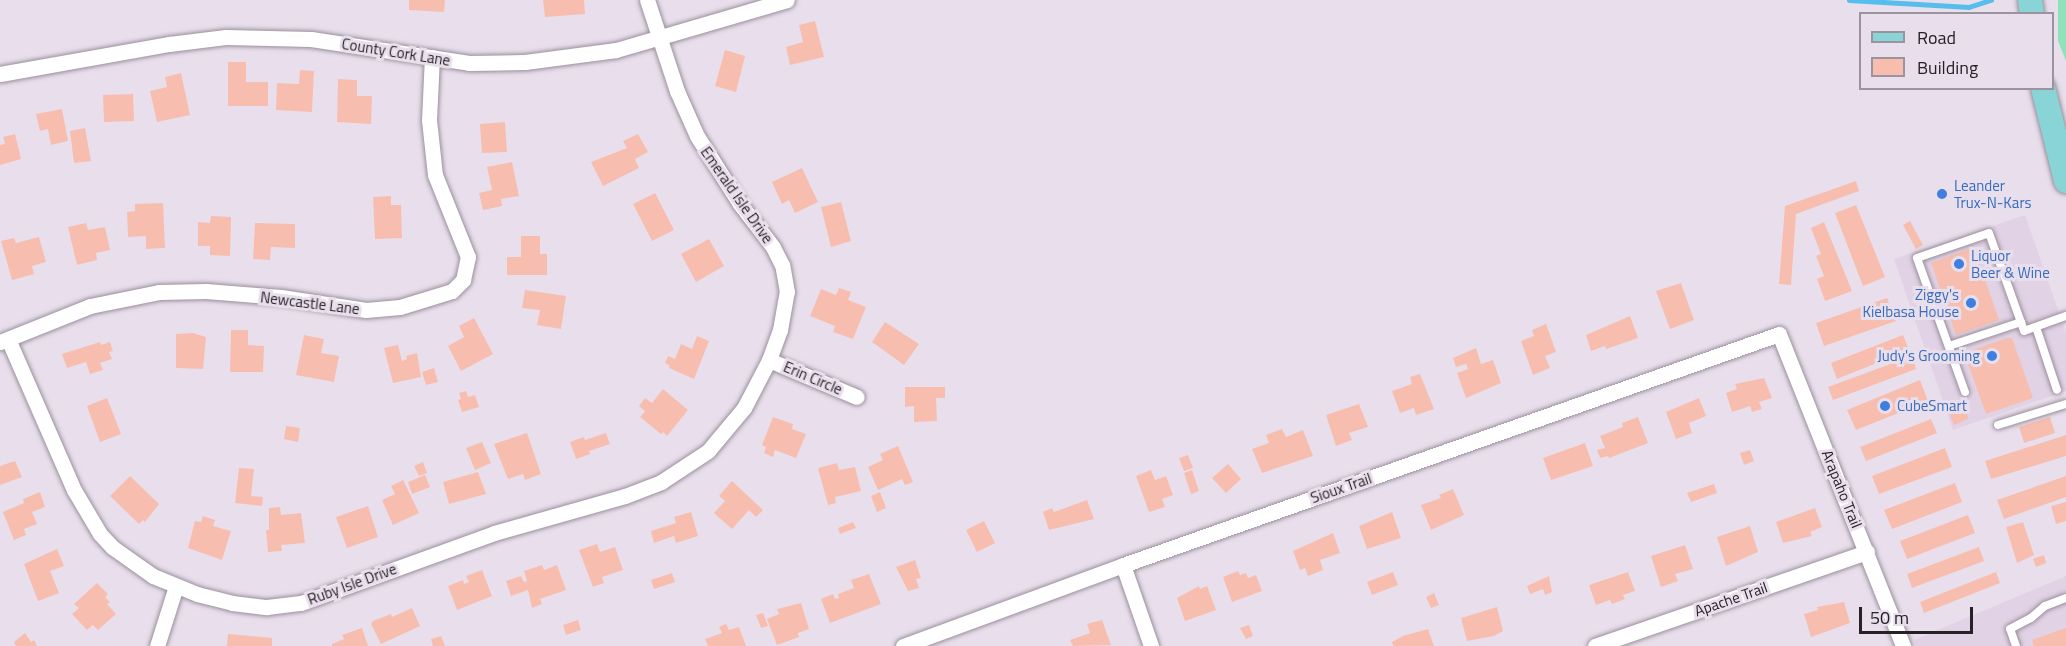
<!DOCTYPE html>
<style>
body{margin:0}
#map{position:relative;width:2066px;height:646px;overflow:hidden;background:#e9dfec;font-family:"Titillium Web",sans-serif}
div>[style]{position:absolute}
.built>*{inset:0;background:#e1d2e5}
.green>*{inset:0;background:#8fe2b9}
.stream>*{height:4.5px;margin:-2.25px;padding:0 2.25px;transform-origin:2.25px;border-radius:2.25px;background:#56bdec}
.building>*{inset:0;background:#f7beaf}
.roads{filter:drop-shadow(0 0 2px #9a909c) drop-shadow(0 0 2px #9a909c)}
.lane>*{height:8px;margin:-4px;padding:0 4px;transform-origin:4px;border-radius:4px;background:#fff}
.street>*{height:15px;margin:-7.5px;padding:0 7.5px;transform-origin:7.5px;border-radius:7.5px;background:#fff}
.primary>*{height:24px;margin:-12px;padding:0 12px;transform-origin:12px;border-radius:12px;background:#89d4d7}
.dots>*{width:16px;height:16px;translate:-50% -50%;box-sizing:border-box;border:3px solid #e9dfec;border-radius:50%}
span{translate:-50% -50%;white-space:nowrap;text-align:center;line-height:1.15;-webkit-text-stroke:6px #e9dfec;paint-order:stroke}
.street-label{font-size:15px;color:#252126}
.shop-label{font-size:15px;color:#366cbe}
.left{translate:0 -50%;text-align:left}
.right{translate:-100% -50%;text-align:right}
.legend{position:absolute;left:1859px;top:12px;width:195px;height:78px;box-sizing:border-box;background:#e9dfec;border:2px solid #9b939d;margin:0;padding:8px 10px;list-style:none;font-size:18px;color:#252126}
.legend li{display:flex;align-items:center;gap:12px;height:30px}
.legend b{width:30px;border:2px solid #9b939d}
.scale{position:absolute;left:1859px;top:607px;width:114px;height:27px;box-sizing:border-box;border:3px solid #252126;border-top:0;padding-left:8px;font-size:18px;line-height:21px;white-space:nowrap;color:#252126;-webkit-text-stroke:4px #e9dfec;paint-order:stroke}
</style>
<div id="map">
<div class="built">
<i style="clip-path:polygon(2025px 215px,2066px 333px,2066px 391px,1953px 430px,1894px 259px)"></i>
<i style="clip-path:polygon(2066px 576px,2066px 646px,1916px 646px,1914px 640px)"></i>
</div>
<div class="green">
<i style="clip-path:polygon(2058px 0,2066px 0,2066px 61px,2058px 41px)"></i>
</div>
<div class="stream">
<i style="left:1849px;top:0;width:120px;rotate:3.3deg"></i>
<i style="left:1969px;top:7px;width:23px;rotate:-18deg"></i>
</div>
<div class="building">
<i style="clip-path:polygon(409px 0,445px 0,444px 12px,409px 10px)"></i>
<i style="clip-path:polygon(543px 0,584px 0,585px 14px,545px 17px)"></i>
<i style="clip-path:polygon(815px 21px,824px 57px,790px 65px,786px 47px,803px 42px,799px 25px)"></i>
<i style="clip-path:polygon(725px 50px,745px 56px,736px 92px,715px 86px)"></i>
<i style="clip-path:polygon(228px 62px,246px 62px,246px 82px,268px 82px,268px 106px,228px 106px)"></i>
<i style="clip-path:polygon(300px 70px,314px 71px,312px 112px,276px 110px,277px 83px,299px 84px)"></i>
<i style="clip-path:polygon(181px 73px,190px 115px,157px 122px,150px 91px,167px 87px,165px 77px)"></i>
<i style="clip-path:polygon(338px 79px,357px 80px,357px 96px,372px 96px,371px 124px,337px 122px)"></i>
<i style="clip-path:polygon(133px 94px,134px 121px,104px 122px,103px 95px)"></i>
<i style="clip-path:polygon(62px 109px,68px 141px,51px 145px,48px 129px,40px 131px,36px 114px)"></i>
<i style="clip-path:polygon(505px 122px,507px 152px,482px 153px,480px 124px)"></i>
<i style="clip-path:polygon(85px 128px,91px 161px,74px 163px,70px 131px)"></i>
<i style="clip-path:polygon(15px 134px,21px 159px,0 165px,0 145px,5px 144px,3px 137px)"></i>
<i style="clip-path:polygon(638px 134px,648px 152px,635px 159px,639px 168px,603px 186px,591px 162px,627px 148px,623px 141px)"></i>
<i style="clip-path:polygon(512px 162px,519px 196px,501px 199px,502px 206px,483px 210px,479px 193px,492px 190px,487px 167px)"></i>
<i style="clip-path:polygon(802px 168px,818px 202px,795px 213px,789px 200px,782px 204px,772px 182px)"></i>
<i style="clip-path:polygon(1856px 181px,1859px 191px,1796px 214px,1791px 285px,1779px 284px,1785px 206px)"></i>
<i style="clip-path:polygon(655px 193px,674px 230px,652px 241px,633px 204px)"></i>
<i style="clip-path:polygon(391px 196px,391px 205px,401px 205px,402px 238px,375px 239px,373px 197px)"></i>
<i style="clip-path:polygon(841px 202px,851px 241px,831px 247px,821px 207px)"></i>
<i style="clip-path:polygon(163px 203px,165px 248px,146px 249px,146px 236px,128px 237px,127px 212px,135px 211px,135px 204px)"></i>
<i style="clip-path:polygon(1856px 205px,1885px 277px,1863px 286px,1835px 213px)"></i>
<i style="clip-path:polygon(211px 216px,231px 217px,230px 256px,210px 255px,210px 246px,198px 246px,198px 222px,210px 223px)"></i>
<i style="clip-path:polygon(1910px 221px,1923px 245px,1916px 249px,1903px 225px)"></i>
<i style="clip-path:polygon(1824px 222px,1852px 291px,1825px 301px,1817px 279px,1824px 276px,1816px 256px,1821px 254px,1811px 228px)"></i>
<i style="clip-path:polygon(86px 223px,88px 230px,105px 227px,110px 250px,96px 253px,97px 260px,77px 265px,68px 227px)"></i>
<i style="clip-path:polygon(255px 223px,295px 224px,295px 248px,271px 247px,270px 260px,253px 259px)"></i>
<i style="clip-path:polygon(521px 236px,540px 236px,540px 254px,547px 254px,547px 275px,507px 275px,507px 257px,521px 257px)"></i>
<i style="clip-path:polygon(39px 237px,46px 262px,32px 266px,34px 274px,12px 280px,1px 241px,14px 238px,16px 243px)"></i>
<i style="clip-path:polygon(709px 239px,724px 266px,696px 282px,681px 254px)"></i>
<i style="clip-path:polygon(1974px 247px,1999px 320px,1956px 335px,1931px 263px)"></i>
<i style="clip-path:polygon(1681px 283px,1694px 320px,1670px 329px,1656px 291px)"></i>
<i style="clip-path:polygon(839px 288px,851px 292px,848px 300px,866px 307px,853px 339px,833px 332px,835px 326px,810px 316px,821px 289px,836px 295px)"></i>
<i style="clip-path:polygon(525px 290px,566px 296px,561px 329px,537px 325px,540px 310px,522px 308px)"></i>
<i style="clip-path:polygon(1887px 298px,1896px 321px,1824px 346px,1816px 323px)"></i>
<i style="clip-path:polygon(1630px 316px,1638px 338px,1606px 349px,1605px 346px,1591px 351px,1586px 335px)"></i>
<i style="clip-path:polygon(474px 318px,493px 354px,461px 371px,448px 346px,464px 337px,459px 326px)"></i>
<i style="clip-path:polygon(885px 322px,919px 344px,904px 365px,872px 342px)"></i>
<i style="clip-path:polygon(1546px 324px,1556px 352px,1545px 356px,1550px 368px,1533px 375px,1521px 341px,1534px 336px,1532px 330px)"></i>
<i style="clip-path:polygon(231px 330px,248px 330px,248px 345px,264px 346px,263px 372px,230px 372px)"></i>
<i style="clip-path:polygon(193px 333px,206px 337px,203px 369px,176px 368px,176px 334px)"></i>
<i style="clip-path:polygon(304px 335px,324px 339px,321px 353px,339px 356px,334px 382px,296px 375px)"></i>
<i style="clip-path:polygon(1903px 335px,1909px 350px,1837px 379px,1831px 363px)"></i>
<i style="clip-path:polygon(697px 336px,709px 341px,694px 379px,669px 368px,670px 366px,665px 363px,668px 356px,675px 359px,681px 344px,692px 349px)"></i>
<i style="clip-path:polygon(2007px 338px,2012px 338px,2033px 398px,1986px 414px,1964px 353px)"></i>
<i style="clip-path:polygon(100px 342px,101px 345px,110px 342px,113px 351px,109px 352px,112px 359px,100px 363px,103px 370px,90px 374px,86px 362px,67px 368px,62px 354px)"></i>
<i style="clip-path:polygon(398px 345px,402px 361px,407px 359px,406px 356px,417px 353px,421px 377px,393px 383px,384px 348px)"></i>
<i style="clip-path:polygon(1476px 348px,1481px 364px,1493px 360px,1501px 383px,1466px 398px,1457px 373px,1468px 369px,1466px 364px,1456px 367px,1453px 358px)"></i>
<i style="clip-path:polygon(1912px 356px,1916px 369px,1833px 400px,1828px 387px)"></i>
<i style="clip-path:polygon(434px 368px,438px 382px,426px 385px,422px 372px)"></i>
<i style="clip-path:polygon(1420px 374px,1434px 409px,1416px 415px,1414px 408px,1400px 413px,1392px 391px,1412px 384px,1410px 377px)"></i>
<i style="clip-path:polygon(1764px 378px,1772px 398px,1759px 402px,1762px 409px,1752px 412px,1750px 406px,1732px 412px,1726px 393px,1737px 389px,1735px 384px)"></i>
<i style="clip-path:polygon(1920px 380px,1928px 401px,1856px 430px,1847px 410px)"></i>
<i style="clip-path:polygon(905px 387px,945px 387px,945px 398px,936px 398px,937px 421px,914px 422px,914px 406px,905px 407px)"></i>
<i style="clip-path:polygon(663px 389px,688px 410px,667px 436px,663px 432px,661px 434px,640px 417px,645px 411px,639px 406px,645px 398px,652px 403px)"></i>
<i style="clip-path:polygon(466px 391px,468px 397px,475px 395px,479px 407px,462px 412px,458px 400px,461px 399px,459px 393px)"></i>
<i style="clip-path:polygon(107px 398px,121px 434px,100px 442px,87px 406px)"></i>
<i style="clip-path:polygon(1699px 398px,1706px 416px,1689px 423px,1692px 433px,1676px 439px,1666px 412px)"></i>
<i style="clip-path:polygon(1962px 402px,1964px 406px,1966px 405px,1968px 419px,1954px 425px,1947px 408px)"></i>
<i style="clip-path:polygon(1359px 404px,1368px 427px,1349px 433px,1352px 440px,1336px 446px,1326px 415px)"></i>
<i style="clip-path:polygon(773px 417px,793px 424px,792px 429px,806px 434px,796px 458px,775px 450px,773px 457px,764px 453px,766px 447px,762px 445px)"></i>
<i style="clip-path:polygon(1638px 417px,1648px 443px,1609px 458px,1608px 456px,1600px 458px,1597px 450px,1605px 448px,1600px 436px,1623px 427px,1622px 423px)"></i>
<i style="clip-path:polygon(2050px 417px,2055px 433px,2024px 443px,2019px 427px)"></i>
<i style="clip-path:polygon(1931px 419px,1937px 433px,1866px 461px,1860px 447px)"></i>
<i style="clip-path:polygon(286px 426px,300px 428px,298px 442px,284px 439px)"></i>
<i style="clip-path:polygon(1282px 429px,1286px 437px,1303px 430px,1313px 456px,1262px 473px,1252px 449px,1269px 443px,1266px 435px)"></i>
<i style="clip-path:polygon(527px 433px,541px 474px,525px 480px,523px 474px,508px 479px,494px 444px)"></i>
<i style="clip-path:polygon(606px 433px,610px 444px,589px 451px,590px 454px,576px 459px,570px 442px,584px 437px,585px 440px)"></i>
<i style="clip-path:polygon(2066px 435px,2066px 456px,1991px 479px,1985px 461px)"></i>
<i style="clip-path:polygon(482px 442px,491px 463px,475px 470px,466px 448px)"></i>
<i style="clip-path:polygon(1585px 443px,1593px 466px,1551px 480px,1543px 458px)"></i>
<i style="clip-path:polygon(898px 446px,913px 482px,905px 485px,902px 479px,878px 490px,868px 467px,883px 460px,880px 454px)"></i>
<i style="clip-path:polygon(1945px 448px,1952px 467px,1879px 494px,1872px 476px)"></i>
<i style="clip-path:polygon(1750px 450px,1754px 461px,1744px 465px,1740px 453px)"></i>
<i style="clip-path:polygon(1188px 455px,1193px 468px,1184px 471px,1179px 458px)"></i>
<i style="clip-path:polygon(15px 461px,22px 477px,0 485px,0 466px)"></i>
<i style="clip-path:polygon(423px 462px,427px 473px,419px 476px,414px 466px)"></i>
<i style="clip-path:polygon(837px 463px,839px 470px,855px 467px,861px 491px,835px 497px,836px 503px,828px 505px,818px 468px)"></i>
<i style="clip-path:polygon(1228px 464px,1241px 479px,1226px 493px,1212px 478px)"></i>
<i style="clip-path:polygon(239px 468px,254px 469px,251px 496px,263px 497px,262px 506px,235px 503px)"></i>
<i style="clip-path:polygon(1151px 470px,1155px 480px,1166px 476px,1173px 495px,1162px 499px,1165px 507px,1149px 512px,1136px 476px)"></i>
<i style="clip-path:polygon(1192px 470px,1199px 491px,1191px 494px,1184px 473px)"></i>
<i style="clip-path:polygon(478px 472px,486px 494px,449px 504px,443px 482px)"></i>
<i style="clip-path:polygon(425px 475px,430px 487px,412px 494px,408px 482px)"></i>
<i style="clip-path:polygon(130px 476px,159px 504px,145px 522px,143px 520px,139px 524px,110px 496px)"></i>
<i style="clip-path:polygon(2066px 476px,2066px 497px,2004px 519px,1997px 500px)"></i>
<i style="clip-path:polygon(403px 480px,419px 513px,393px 525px,382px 500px,395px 494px,391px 486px)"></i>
<i style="clip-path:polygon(732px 481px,763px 510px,756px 517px,749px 510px,732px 529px,714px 513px,725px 501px,719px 496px)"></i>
<i style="clip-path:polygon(1955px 483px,1962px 502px,1892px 529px,1884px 510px)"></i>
<i style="clip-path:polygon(1714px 484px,1717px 493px,1691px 502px,1687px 493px)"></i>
<i style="clip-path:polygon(1453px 489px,1464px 515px,1431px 530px,1421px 505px,1441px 498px,1439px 495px)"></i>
<i style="clip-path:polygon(40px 492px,45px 507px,32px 512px,37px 524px,24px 529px,26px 535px,14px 540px,3px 512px,24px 503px,23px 499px)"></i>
<i style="clip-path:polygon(880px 492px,886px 508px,877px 512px,871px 496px)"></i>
<i style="clip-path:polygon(1087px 500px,1094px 519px,1049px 530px,1043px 512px,1052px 508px,1054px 512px)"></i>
<i style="clip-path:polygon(2066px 502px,2066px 521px,2056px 524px,2051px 506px)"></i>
<i style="clip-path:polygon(368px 506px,378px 537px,347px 548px,336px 517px)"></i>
<i style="clip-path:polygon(280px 507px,281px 515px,301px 513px,305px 543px,281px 545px,282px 551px,268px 552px,266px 530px,269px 530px,269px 508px)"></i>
<i style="clip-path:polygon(1815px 508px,1822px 527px,1810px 532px,1812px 536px,1783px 543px,1776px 522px)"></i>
<i style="clip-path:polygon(691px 512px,698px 536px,676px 543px,674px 536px,654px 543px,651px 531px,676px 523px,674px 517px)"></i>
<i style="clip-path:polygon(1392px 512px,1401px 538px,1367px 549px,1359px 526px)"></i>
<i style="clip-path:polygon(1968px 515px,1975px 533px,1907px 559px,1900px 541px)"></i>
<i style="clip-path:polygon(203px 516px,215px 520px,213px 526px,231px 531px,222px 560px,188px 548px,195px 521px,201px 522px)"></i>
<i style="clip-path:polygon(984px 521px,995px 543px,977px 552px,966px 530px)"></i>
<i style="clip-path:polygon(853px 522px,856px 528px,840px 534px,838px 528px)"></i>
<i style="clip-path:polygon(2023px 522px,2034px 555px,2017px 563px,2006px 527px)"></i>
<i style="clip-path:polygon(1750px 526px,1758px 552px,1726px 566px,1717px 537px)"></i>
<i style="clip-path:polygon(1333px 533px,1340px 553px,1320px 560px,1323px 570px,1308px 576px,1305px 568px,1300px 570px,1293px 551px)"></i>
<i style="clip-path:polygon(597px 544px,600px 552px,615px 547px,623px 570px,602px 577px,604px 583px,593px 587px,579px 550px)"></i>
<i style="clip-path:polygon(1685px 545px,1693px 569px,1675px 574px,1678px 581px,1661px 587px,1651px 556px)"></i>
<i style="clip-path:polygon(1979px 547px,1984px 561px,1912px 588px,1907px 574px)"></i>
<i style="clip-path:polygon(57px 549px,64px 566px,50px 571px,59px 593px,38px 601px,24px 564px)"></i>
<i style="clip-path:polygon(2044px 555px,2046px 563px,2036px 567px,2033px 559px)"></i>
<i style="clip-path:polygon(915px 560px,921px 578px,916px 579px,919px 588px,908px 591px,896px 567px)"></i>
<i style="clip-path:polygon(542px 565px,544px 570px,557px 565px,566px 590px,540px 599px,542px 604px,532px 608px,528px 590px,511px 596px,506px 581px,521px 576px,524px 582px,527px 581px,524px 571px)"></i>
<i style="clip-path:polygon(482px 570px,492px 596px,457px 610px,448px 586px,463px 580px,464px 584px,469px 582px,466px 576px)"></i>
<i style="clip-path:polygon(1238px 571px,1240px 575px,1246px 573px,1248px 578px,1256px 575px,1262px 591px,1232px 602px,1223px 577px)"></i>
<i style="clip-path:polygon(1393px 572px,1398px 585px,1372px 595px,1367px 582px)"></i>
<i style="clip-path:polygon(1628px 572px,1635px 591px,1623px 595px,1625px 599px,1612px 604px,1610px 600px,1596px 605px,1589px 585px)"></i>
<i style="clip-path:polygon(1996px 572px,2000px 583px,1924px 613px,1920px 602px)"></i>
<i style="clip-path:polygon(672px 573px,675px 582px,654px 589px,651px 580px)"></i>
<i style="clip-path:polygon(869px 574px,881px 604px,830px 623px,821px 599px,833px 594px,835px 599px,839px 598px,838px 594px,854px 588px,851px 580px)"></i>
<i style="clip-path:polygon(1549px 576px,1552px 592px,1545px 595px,1543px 589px,1530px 594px,1527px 586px)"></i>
<i style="clip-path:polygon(97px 583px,108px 594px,105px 597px,110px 602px,107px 604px,116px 614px,98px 630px,93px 625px,87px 630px,72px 614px,79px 608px,74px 604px)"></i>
<i style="clip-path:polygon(1199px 586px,1200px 589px,1207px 586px,1216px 610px,1185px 621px,1177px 598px)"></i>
<i style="clip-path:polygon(1434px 593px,1439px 605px,1431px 608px,1426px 597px)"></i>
<i style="clip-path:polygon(1844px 602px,1850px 623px,1811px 637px,1804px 614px,1818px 610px,1817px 607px)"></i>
<i style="clip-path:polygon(801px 603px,809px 629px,798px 633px,799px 637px,777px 645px,767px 619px,779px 614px,777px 609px)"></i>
<i style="clip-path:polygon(1497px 607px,1503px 631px,1494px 636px,1467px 641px,1461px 618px)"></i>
<i style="clip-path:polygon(412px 608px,420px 626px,381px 644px,371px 624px,373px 621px,391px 614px,392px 617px)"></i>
<i style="clip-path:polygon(763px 613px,768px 626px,761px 628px,756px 615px)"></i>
<i style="clip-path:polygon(578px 620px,581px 630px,566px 635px,563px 625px)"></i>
<i style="clip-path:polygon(1102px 620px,1111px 645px,1073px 646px,1070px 640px,1090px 633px,1087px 624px)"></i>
<i style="clip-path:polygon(726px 624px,729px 630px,739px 627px,746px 646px,708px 646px,705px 639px,722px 633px,719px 627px)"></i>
<i style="clip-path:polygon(1249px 625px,1253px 636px,1246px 639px,1240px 628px)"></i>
<i style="clip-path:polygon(362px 628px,368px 646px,332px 646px,332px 644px,344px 639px,342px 635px)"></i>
<i style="clip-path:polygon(2066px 628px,2066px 646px,2034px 646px,2032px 640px)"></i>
<i style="clip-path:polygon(1428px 629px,1434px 646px,1393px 646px,1392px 642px,1403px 636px)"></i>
<i style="clip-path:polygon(25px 633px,31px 642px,34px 640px,37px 646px,16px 646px,14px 642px)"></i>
<i style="clip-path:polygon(228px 634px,272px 638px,272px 646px,227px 646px)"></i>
<i style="clip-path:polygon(441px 636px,445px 646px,433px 646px,431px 639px)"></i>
</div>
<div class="roads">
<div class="lane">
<i style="left:2036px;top:327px;width:66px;rotate:71.6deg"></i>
<i style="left:1949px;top:346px;width:76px;rotate:-18.4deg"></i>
<i style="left:1965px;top:392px;width:142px;rotate:-109.7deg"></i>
<i style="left:1917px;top:258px;width:76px;rotate:-19.1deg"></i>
<i style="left:1989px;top:233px;width:104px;rotate:70.3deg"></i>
<i style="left:2024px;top:331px;width:45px;rotate:-19.7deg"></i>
<i style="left:1998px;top:425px;width:71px;rotate:-17.2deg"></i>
<i style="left:2016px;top:646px;width:18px;rotate:-109deg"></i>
<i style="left:2010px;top:629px;width:24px;rotate:-28deg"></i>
<i style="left:2031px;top:618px;width:18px;rotate:-41deg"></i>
<i style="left:2045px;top:606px;width:22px;rotate:-21deg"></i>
</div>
<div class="street">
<i style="left:0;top:74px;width:172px;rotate:-10.1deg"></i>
<i style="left:169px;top:44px;width:57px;rotate:-7deg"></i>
<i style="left:226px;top:37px;width:85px;rotate:1.3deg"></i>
<i style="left:311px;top:39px;width:160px;rotate:8.6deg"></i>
<i style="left:469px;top:63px;width:56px;rotate:-1deg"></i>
<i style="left:525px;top:62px;width:92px;rotate:-7.5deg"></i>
<i style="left:616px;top:50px;width:178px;rotate:-16.3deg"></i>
<i style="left:8px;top:339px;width:165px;rotate:66.4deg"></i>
<i style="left:74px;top:490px;width:51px;rotate:59.4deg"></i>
<i style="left:100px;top:534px;width:18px;rotate:47deg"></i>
<i style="left:112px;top:547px;width:50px;rotate:35.3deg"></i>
<i style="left:153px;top:576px;width:48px;rotate:22.2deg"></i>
<i style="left:197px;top:594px;width:36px;rotate:14deg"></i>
<i style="left:232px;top:603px;width:35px;rotate:7deg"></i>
<i style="left:267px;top:607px;width:34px;rotate:-7deg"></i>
<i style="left:301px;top:603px;width:205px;rotate:-19.9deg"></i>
<i style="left:494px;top:533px;width:136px;rotate:-15.8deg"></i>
<i style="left:625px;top:496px;width:39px;rotate:-21deg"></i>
<i style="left:661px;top:482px;width:56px;rotate:-33.4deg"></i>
<i style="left:708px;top:451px;width:56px;rotate:-50.1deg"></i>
<i style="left:744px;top:408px;width:54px;rotate:-62.5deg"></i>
<i style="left:769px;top:360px;width:32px;rotate:-70deg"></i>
<i style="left:780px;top:330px;width:39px;rotate:-80deg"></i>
<i style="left:787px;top:292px;width:27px;rotate:-100deg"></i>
<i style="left:782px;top:265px;width:20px;rotate:-117deg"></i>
<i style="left:773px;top:247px;width:54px;rotate:-127.5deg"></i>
<i style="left:740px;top:204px;width:80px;rotate:-122.3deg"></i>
<i style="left:697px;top:136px;width:49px;rotate:-114deg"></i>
<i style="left:677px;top:91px;width:96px;rotate:-108.2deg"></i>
<i style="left:0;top:342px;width:97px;rotate:-21.8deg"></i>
<i style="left:90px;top:306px;width:70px;rotate:-11.5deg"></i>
<i style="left:159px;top:292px;width:47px;rotate:-1.2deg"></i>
<i style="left:206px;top:291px;width:75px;rotate:4.6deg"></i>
<i style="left:281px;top:297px;width:86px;rotate:8.7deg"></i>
<i style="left:366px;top:310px;width:34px;rotate:-5deg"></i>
<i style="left:400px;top:307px;width:54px;rotate:-17.1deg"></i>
<i style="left:452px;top:291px;width:16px;rotate:-45deg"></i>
<i style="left:463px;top:280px;width:24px;rotate:-78deg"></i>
<i style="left:468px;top:257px;width:88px;rotate:-111.9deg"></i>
<i style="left:435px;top:175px;width:55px;rotate:-96.2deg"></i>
<i style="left:429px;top:120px;width:63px;rotate:-87.3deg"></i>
<i style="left:769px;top:360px;width:95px;rotate:22.8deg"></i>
<i style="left:1123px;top:565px;width:86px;rotate:70.9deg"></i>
<i style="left:157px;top:646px;width:63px;rotate:-72.4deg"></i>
<i style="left:903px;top:646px;width:234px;rotate:-20.2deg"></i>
<i style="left:1123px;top:565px;width:695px;rotate:-19.4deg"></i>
<i style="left:1779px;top:334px;width:336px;rotate:68.3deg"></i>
<i style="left:1595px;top:646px;width:288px;rotate:-19.1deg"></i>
</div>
<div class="primary">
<i style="left:2030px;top:0;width:14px;rotate:82deg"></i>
<i style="left:2043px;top:88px;width:96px;rotate:76.1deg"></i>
</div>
</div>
<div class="dots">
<i style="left:1942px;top:194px;background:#3f7fe0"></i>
<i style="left:1959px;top:264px;background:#3f7fe0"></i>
<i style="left:1971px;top:303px;background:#3f7fe0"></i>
<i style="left:1992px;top:356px;background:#3f7fe0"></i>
<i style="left:1885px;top:406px;background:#3f7fe0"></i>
</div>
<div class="street-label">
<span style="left:396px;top:52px;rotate:9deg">County Cork Lane</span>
<span style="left:737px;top:195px;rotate:55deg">Emerald Isle Drive</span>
<span style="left:310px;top:303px;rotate:7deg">Newcastle Lane</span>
<span style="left:813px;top:378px;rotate:23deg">Erin Circle</span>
<span style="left:1341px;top:488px;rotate:-19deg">Sioux Trail</span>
<span style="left:1842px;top:489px;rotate:68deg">Arapaho Trail</span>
<span style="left:352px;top:584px;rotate:-20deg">Ruby Isle Drive</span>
<span style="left:1731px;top:599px;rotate:-19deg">Apache Trail</span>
</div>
<div class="shop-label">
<span class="left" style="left:1954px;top:194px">Leander<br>Trux-N-Kars</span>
<span class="left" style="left:1971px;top:264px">Liquor<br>Beer &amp; Wine</span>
<span class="right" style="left:1959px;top:303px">Ziggy's<br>Kielbasa House</span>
<span class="right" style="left:1980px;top:356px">Judy's Grooming</span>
<span class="left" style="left:1897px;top:406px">CubeSmart</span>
</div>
<ul class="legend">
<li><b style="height:8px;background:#89d4d7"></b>Road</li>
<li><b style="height:16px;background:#f7beaf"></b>Building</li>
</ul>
<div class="scale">50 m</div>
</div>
